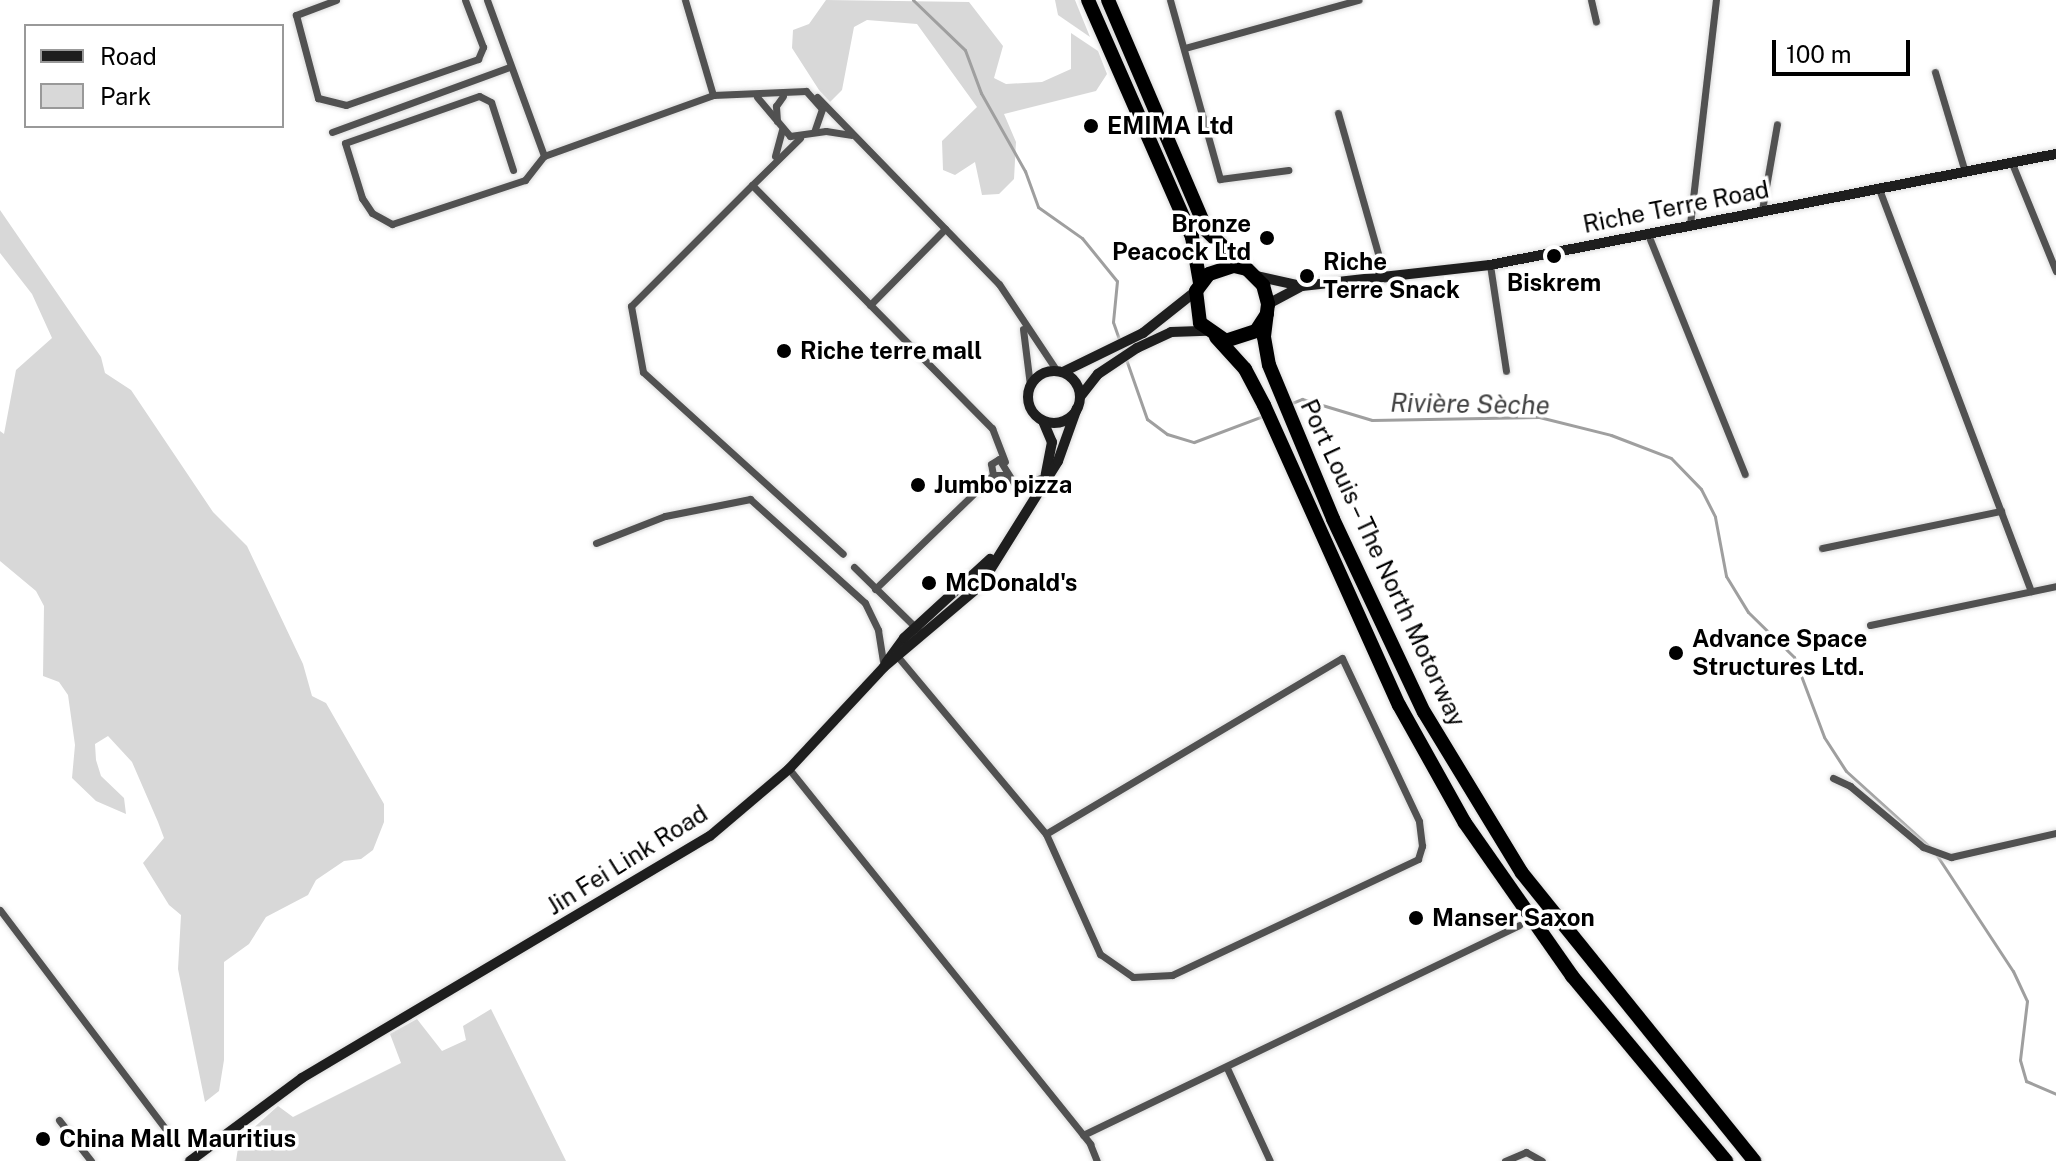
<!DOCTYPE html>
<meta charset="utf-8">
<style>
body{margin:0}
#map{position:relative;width:2056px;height:1161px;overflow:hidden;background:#fff;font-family:"Public Sans",sans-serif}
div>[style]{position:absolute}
.green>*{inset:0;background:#d8d8d8}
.stream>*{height:3px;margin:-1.5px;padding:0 1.5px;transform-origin:1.5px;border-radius:1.5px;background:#9f9f9f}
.roads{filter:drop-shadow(0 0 2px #dbdbdb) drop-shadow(0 0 2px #dbdbdb)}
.street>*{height:7px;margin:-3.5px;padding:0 3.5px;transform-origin:3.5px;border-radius:3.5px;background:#515151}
.secondary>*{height:10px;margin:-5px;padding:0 5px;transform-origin:5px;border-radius:5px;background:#1e1e1e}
.secondary>.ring{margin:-5px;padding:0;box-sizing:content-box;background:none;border:10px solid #1e1e1e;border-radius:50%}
.highway>*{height:14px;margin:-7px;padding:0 7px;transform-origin:7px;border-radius:7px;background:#000}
.dots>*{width:22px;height:22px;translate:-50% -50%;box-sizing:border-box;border:4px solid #fff;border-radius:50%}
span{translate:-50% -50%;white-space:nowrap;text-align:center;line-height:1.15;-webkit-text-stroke:7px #fff;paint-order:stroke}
.poi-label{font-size:24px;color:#000;font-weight:700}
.left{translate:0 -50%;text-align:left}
.right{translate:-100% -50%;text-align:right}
.street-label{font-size:24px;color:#000}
.water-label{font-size:26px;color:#404040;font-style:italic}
.legend{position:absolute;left:24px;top:24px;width:260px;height:104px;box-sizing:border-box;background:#fff;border:2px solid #999;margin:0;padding:10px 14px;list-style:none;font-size:24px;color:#000}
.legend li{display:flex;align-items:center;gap:16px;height:40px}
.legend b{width:40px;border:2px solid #999}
.scale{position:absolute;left:1772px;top:40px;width:138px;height:36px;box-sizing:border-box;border:4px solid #000;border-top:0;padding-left:10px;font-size:24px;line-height:28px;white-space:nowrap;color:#000;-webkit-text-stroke:6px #fff;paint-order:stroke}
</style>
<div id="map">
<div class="green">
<i style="clip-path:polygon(826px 0,969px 2px,1003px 46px,994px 78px,1006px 84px,1042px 82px,1071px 69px,1071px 33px,1098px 51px,1107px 74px,1096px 91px,1004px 114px,1016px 142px,1014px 179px,999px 194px,982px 195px,975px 162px,955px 175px,943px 170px,942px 141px,977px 107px,917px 24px,867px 20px,854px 27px,842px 90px,830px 102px,819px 90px,792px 48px,793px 30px,809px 24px)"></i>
<i style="clip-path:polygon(1055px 0,1075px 0,1090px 37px,1058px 15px)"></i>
<i style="clip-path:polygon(0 210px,101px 357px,105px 373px,131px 390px,213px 512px,247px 546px,303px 664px,312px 696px,326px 703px,384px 804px,384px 822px,373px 850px,361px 859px,344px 861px,316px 880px,308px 895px,266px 917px,249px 944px,224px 962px,224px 1060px,219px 1091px,205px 1102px,178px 969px,181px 915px,169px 905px,143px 863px,164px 838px,158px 822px,132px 762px,108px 736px,95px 744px,96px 760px,101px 776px,124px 798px,126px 814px,96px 801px,72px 778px,75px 745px,68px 695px,59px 682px,43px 676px,44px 606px,36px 591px,0 561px,0 431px,4px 434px,16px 370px,52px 338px,32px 294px,0 253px)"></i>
<i style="clip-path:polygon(491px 1009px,566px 1161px,236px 1161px,239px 1141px,278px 1106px,293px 1117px,401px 1063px,390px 1034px,417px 1019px,442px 1051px,466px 1040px,463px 1026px)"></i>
</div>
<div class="stream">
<i style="left:913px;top:0;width:72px;rotate:43.9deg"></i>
<i style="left:965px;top:50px;width:46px;rotate:69.6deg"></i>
<i style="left:981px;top:93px;width:90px;rotate:60.6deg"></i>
<i style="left:1025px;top:171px;width:38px;rotate:70deg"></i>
<i style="left:1038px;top:207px;width:54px;rotate:35.2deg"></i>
<i style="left:1082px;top:238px;width:55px;rotate:50.9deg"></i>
<i style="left:1117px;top:281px;width:41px;rotate:95.6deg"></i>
<i style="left:1113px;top:322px;width:103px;rotate:70.7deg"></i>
<i style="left:1147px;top:419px;width:25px;rotate:37deg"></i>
<i style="left:1167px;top:434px;width:28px;rotate:17deg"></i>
<i style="left:1194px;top:442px;width:74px;rotate:-20.6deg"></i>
<i style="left:1292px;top:403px;width:11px;rotate:-22deg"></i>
<i style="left:1302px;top:399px;width:73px;rotate:16.7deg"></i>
<i style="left:1372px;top:420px;width:167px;rotate:-1deg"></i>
<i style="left:1539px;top:417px;width:74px;rotate:14deg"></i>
<i style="left:1611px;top:435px;width:64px;rotate:21deg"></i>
<i style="left:1671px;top:458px;width:43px;rotate:45.9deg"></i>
<i style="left:1701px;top:489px;width:31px;rotate:63deg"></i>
<i style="left:1715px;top:517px;width:60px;rotate:79.4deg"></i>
<i style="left:1726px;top:576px;width:42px;rotate:58.6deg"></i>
<i style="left:1748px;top:612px;width:64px;rotate:44.4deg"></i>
<i style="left:1794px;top:657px;width:85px;rotate:69.4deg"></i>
<i style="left:1824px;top:737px;width:40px;rotate:57.1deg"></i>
<i style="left:1846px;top:771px;width:115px;rotate:42.2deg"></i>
<i style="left:1936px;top:854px;width:140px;rotate:56.7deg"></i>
<i style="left:2013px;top:971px;width:33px;rotate:65deg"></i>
<i style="left:2027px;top:1001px;width:59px;rotate:96.8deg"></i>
<i style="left:2020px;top:1060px;width:22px;rotate:74deg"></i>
<i style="left:2026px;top:1081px;width:33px;rotate:23deg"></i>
</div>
<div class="roads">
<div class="street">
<i style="left:336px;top:0;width:43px;rotate:159.4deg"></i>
<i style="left:296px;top:15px;width:86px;rotate:75.2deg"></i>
<i style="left:318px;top:98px;width:29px;rotate:14deg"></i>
<i style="left:346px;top:105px;width:140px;rotate:-19.2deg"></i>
<i style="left:478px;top:59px;width:13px;rotate:-67deg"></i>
<i style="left:483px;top:47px;width:50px;rotate:-111deg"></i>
<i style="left:487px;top:0;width:166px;rotate:69.9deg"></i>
<i style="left:685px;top:0;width:99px;rotate:73.6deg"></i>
<i style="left:1170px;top:0;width:186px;rotate:74.4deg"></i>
<i style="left:1220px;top:179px;width:69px;rotate:-7.5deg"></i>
<i style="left:1591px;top:0;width:22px;rotate:77deg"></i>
<i style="left:1185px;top:48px;width:180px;rotate:-15.5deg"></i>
<i style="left:1935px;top:72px;width:104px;rotate:73.3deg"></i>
<i style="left:757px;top:97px;width:51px;rotate:49.8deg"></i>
<i style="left:790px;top:136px;width:36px;rotate:-8deg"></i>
<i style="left:826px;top:131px;width:25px;rotate:9deg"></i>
<i style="left:817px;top:97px;width:261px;rotate:45.8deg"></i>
<i style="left:999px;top:284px;width:105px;rotate:56.3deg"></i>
<i style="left:1338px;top:113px;width:172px;rotate:74.1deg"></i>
<i style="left:777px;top:121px;width:15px;rotate:-94deg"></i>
<i style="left:776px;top:106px;width:12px;rotate:-55deg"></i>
<i style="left:332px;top:132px;width:189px;rotate:-20.1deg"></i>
<i style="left:800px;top:138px;width:67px;rotate:135.6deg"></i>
<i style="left:752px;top:185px;width:342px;rotate:45.4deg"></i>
<i style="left:992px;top:428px;width:36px;rotate:69deg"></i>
<i style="left:775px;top:156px;width:27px;rotate:-75deg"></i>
<i style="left:2011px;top:161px;width:119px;rotate:67.8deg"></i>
<i style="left:513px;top:170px;width:71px;rotate:-107.9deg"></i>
<i style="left:491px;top:102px;width:13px;rotate:-153deg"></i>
<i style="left:479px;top:96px;width:142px;rotate:160.7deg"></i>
<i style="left:345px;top:143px;width:58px;rotate:72.8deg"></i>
<i style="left:362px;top:198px;width:18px;rotate:56deg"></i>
<i style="left:372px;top:213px;width:23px;rotate:29deg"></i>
<i style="left:392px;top:224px;width:140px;rotate:-18.3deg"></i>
<i style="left:525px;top:180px;width:31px;rotate:-52deg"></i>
<i style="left:544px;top:156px;width:180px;rotate:-19.8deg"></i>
<i style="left:713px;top:95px;width:93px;rotate:-2.5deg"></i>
<i style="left:806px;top:91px;width:24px;rotate:48deg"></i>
<i style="left:822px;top:109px;width:24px;rotate:109deg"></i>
<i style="left:752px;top:185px;width:171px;rotate:135deg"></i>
<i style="left:631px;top:306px;width:67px;rotate:79.7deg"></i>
<i style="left:643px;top:372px;width:270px;rotate:42.3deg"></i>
<i style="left:1879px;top:189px;width:430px;rotate:69.3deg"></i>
<i style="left:1762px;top:210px;width:87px;rotate:-80.1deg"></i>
<i style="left:1690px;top:224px;width:226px;rotate:-83.4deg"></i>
<i style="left:1647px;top:232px;width:261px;rotate:68deg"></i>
<i style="left:1490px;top:265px;width:107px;rotate:81.4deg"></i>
<i style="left:870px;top:305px;width:107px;rotate:-45.4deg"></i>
<i style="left:1023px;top:329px;width:56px;rotate:82.9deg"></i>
<i style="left:993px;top:475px;width:11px;rotate:-100deg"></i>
<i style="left:991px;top:464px;width:9px;rotate:-32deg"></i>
<i style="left:999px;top:459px;width:34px;rotate:58deg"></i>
<i style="left:1017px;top:488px;width:30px;rotate:-23deg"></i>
<i style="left:596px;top:543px;width:74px;rotate:-21.4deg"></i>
<i style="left:665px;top:516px;width:87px;rotate:-11.3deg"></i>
<i style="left:750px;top:499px;width:155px;rotate:42.1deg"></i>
<i style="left:865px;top:603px;width:30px;rotate:64deg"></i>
<i style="left:878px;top:630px;width:37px;rotate:81deg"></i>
<i style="left:1822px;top:548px;width:183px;rotate:-11.7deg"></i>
<i style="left:854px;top:567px;width:90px;rotate:44.5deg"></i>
<i style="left:875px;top:589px;width:164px;rotate:-44deg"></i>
<i style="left:993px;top:475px;width:12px"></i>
<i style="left:1870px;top:625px;width:190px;rotate:-11.8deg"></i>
<i style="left:898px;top:657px;width:231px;rotate:50.1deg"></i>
<i style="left:1046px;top:834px;width:132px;rotate:65.8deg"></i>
<i style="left:1100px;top:954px;width:40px;rotate:34.9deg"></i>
<i style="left:1133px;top:977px;width:39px;rotate:-3deg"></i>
<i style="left:1172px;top:975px;width:272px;rotate:-25.2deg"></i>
<i style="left:1418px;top:859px;width:14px;rotate:-73deg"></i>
<i style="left:1422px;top:846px;width:25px;rotate:-97deg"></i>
<i style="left:1419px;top:821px;width:180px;rotate:-115.3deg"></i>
<i style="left:1342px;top:658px;width:344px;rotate:149.3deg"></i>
<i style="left:789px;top:769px;width:481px;rotate:51.2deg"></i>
<i style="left:1090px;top:1144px;width:18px;rotate:68deg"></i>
<i style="left:1833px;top:778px;width:19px;rotate:25deg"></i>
<i style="left:1850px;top:786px;width:95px;rotate:39.9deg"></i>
<i style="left:1923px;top:847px;width:30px;rotate:20deg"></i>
<i style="left:1951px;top:857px;width:108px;rotate:-12.9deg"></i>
<i style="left:0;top:910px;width:290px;rotate:52.9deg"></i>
<i style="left:1227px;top:1068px;width:102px;rotate:65.2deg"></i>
<i style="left:59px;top:1120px;width:52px;rotate:52deg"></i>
<i style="left:1083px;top:1135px;width:484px;rotate:-25.7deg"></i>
<i style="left:1505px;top:1161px;width:23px;rotate:-23deg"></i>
<i style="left:1526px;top:1152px;width:18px;rotate:29deg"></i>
</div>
<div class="secondary">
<i style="left:1256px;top:276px;width:47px;rotate:12.3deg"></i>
<i style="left:1302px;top:286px;width:189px;rotate:-6.4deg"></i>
<i style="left:1490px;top:265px;width:577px;rotate:-11.1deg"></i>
<i style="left:1268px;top:304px;width:36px;rotate:-28deg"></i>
<i class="ring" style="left:1028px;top:371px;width:42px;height:42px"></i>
<i style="left:1063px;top:372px;width:89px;rotate:-26deg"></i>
<i style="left:1143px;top:333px;width:68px;rotate:-38.4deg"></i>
<i style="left:1080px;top:397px;width:29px;rotate:-52deg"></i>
<i style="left:1098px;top:374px;width:47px;rotate:-33.7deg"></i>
<i style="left:1137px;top:348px;width:38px;rotate:-25deg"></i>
<i style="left:1171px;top:332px;width:36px;rotate:-2deg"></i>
<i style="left:1043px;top:421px;width:23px;rotate:67deg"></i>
<i style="left:1052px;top:442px;width:33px;rotate:101deg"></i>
<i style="left:886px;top:663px;width:31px;rotate:-54deg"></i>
<i style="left:904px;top:638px;width:117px;rotate:-42.6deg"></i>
<i style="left:190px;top:1161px;width:139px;rotate:-36.5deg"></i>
<i style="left:302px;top:1078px;width:474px;rotate:-30.7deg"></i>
<i style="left:710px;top:836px;width:104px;rotate:-40.3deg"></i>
<i style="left:789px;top:769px;width:139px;rotate:-47deg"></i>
<i style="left:884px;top:667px;width:126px;rotate:-40.2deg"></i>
<i style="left:980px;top:586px;width:147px;rotate:-58deg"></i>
<i style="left:1058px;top:461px;width:56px;rotate:-70.3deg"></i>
</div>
<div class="highway">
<i style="left:1088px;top:0;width:259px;rotate:66.3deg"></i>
<i style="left:1192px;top:237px;width:47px;rotate:80.1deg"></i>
<i style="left:1108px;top:0;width:251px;rotate:66.8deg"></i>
<i style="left:1207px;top:231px;width:52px;rotate:44.2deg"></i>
<i style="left:1267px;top:314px;width:20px;rotate:123deg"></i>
<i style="left:1256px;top:331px;width:32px;rotate:162deg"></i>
<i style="left:1226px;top:341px;width:32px;rotate:-145deg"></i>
<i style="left:1200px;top:323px;width:32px;rotate:-97deg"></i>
<i style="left:1196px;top:291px;width:21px;rotate:-53deg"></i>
<i style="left:1209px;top:274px;width:26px;rotate:-18deg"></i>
<i style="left:1234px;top:266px;width:13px;rotate:13deg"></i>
<i style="left:1247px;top:269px;width:23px;rotate:45deg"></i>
<i style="left:1263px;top:285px;width:20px;rotate:75deg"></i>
<i style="left:1268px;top:304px;width:33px;rotate:97deg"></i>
<i style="left:1264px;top:337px;width:28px;rotate:80deg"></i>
<i style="left:1269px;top:365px;width:167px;rotate:67.4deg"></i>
<i style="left:1333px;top:519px;width:213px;rotate:64.8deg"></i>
<i style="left:1424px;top:712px;width:188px;rotate:58.7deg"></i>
<i style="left:1522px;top:873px;width:370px;rotate:51.1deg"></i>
<i style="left:1216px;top:337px;width:43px;rotate:47.8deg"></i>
<i style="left:1245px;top:369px;width:41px;rotate:62.2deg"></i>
<i style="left:1264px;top:405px;width:329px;rotate:65.8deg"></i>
<i style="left:1399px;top:705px;width:135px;rotate:60.8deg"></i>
<i style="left:1465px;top:823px;width:187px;rotate:55deg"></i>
<i style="left:1572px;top:976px;width:241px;rotate:50.2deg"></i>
</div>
</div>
<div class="dots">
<i style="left:1091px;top:126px;background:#000"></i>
<i style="left:1267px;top:238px;background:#000"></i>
<i style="left:1554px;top:256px;background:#000"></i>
<i style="left:1307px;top:276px;background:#000"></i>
<i style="left:784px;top:351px;background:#000"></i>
<i style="left:918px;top:485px;background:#000"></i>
<i style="left:929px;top:583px;background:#000"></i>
<i style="left:1676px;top:653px;background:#000"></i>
<i style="left:1416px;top:918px;background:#000"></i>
<i style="left:43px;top:1139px;background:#000"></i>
</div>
<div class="poi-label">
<span class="left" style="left:1107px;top:126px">EMIMA Ltd</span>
<span class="right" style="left:1251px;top:238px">Bronze<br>Peacock Ltd</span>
<span class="left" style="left:1323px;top:276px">Riche<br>Terre Snack</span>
<span style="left:1554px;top:283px">Biskrem</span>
<span class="left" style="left:800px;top:351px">Riche terre mall</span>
<span class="left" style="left:934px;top:485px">Jumbo pizza</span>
<span class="left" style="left:945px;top:583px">McDonald's</span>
<span class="left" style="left:1692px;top:653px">Advance Space<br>Structures Ltd.</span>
<span class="left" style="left:1432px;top:918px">Manser Saxon</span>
<span class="left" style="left:59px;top:1139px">China Mall Mauritius</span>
</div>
<div class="street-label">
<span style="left:1676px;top:207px;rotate:-11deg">Riche Terre Road</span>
<span style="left:1383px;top:563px;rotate:65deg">Port Louis – The North Motorway</span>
<span style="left:627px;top:860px;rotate:-32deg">Jin Fei Link Road</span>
</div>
<div class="water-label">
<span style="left:1470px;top:404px;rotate:1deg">Rivière Sèche</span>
</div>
<ul class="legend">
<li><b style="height:10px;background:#1e1e1e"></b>Road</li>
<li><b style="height:22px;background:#d8d8d8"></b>Park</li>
</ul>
<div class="scale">100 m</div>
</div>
